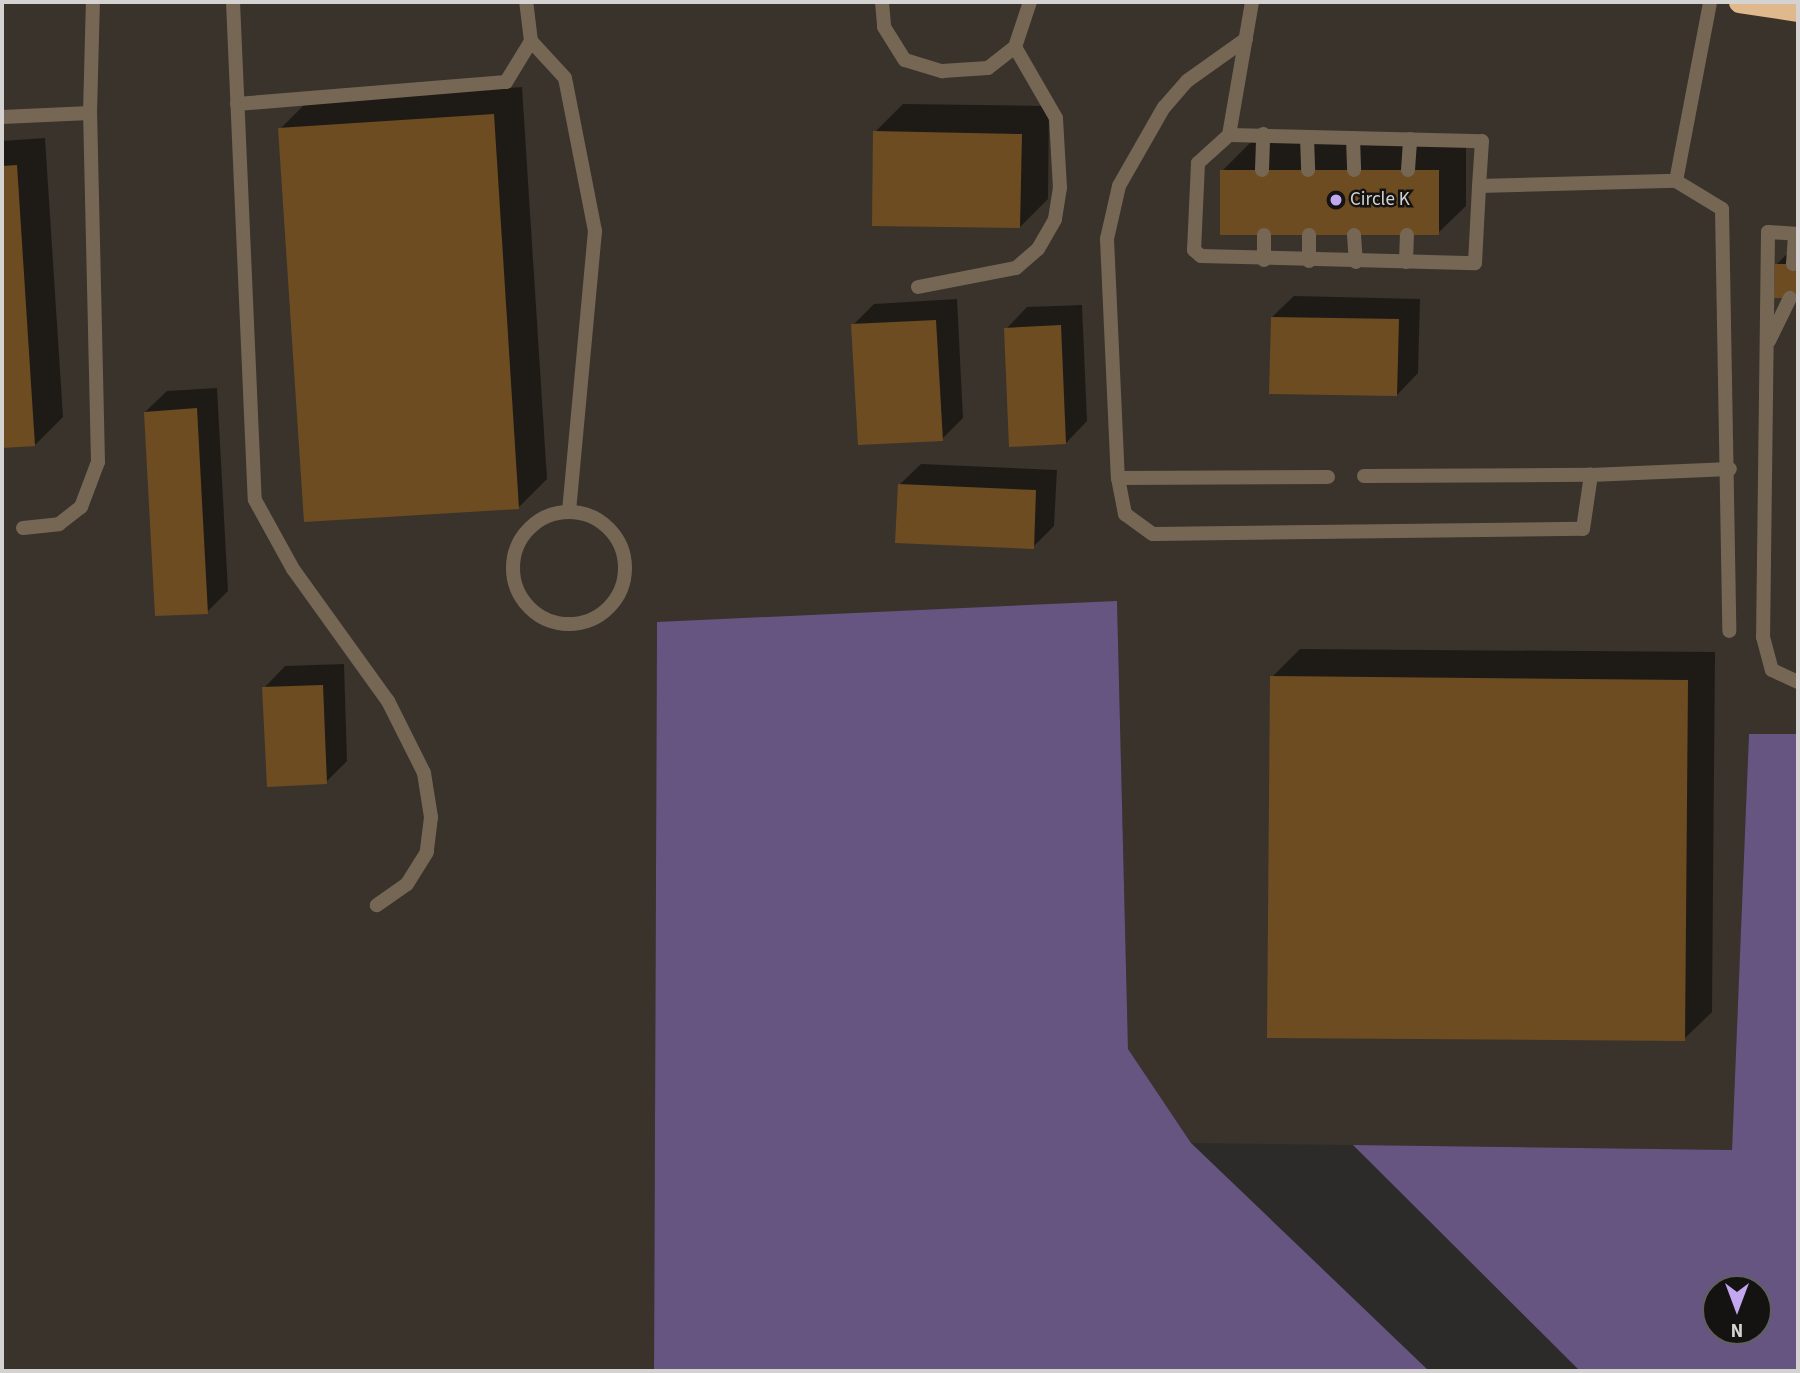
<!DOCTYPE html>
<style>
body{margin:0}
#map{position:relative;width:1800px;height:1373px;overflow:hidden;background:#2d2b29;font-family:"Source Sans 3",sans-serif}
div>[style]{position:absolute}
.built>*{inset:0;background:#39332c}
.forest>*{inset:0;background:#665481}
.shadow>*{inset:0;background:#0007}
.building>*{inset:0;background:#6e4c22}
.lane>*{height:14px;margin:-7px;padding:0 7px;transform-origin:7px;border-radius:7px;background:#766755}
.lane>.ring{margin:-7px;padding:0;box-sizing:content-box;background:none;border:14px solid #766755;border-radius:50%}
.highway>*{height:21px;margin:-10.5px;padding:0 10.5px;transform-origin:10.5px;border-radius:10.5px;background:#dfb98c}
.dots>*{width:19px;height:19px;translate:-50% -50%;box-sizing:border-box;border:4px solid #141312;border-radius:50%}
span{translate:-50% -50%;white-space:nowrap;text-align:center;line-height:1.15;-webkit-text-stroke:5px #141312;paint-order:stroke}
.poi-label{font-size:19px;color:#d4d3d2}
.left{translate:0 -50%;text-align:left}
.frame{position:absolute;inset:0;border:4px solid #d4d3d2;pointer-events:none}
.north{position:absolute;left:1702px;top:1275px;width:70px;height:70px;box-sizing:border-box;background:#141312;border:2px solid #61605f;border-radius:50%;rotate:180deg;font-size:19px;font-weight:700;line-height:28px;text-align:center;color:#d4d3d2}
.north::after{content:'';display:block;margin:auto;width:24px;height:32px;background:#c4a7f1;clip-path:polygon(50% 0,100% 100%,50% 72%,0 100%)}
</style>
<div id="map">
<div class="built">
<i style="clip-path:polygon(2px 2px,1798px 2px,1798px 734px,1749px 735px,1732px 1150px,1191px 1143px,1128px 1049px,1117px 602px,657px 623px,654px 1371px,2px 1371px)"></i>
</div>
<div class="forest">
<i style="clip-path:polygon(1117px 601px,1128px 1049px,1191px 1143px,1429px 1371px,654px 1371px,657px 622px)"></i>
<i style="clip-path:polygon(evenodd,1749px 734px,1798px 734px,1798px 1371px,1580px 1371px,1353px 1145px,1732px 1150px,1749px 734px,1716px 1289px,1758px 1289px,1758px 1331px,1716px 1331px,1716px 1289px)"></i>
</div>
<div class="shadow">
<i style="clip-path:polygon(522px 87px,547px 479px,519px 507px,280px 129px,308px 101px)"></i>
<i style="clip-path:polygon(903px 104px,1049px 106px,1048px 199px,1020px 227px,875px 132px)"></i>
<i style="clip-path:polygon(45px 138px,63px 417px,35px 445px,2px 447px,2px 141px)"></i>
<i style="clip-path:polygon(1250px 143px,1466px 143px,1466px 206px,1438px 233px,1222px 171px)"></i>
<i style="clip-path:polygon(1798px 243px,1798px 297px,1776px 297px,1777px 264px)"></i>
<i style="clip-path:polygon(1294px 296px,1420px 299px,1418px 373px,1397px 395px,1272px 317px)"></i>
<i style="clip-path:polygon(957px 299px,963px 418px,942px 439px,853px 325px,874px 304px)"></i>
<i style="clip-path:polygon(1082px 305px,1087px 421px,1066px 443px,1006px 329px,1027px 307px)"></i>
<i style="clip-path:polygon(217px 388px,228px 591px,207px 612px,145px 412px,167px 391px)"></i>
<i style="clip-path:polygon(921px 464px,1057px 470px,1054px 526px,1033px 547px,899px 485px)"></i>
<i style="clip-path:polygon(1300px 649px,1715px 652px,1712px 1012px,1684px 1039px,1272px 677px)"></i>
<i style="clip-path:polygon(344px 664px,347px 761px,326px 782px,264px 688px,285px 666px)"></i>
</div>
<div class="building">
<i style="clip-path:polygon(494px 114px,519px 509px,304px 522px,278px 128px)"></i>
<i style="clip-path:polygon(873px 131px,1022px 134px,1020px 228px,872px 226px)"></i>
<i style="clip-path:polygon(17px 165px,35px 446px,2px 448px,2px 166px)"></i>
<i style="clip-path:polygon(1220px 170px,1439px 170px,1439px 235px,1220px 235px)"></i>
<i style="clip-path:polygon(1775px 264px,1798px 264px,1798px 298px,1774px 298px)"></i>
<i style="clip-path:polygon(1271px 317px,1399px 319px,1397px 396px,1269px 394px)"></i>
<i style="clip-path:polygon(936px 320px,943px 441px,858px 445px,851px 324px)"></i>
<i style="clip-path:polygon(1061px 325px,1066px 444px,1009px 447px,1004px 328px)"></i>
<i style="clip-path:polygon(197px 408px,208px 614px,155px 616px,144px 412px)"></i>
<i style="clip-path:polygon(898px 484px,1036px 490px,1034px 549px,895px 543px)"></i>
<i style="clip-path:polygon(1270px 676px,1688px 680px,1685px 1041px,1267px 1038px)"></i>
<i style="clip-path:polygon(323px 685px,327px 784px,267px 787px,262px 687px)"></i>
</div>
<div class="lane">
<i style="left:233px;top:2px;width:498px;rotate:87.5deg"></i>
<i style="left:255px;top:500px;width:79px;rotate:61.2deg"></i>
<i style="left:293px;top:569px;width:163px;rotate:54.3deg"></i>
<i style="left:388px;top:701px;width:80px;rotate:63.4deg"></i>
<i style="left:424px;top:773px;width:45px;rotate:81deg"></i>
<i style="left:431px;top:817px;width:35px;rotate:97deg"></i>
<i style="left:427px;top:852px;width:38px;rotate:122deg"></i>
<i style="left:407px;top:884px;width:37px;rotate:145deg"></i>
<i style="left:882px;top:2px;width:25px;rotate:85deg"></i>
<i style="left:884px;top:27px;width:39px;rotate:58deg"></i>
<i style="left:905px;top:60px;width:39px;rotate:17deg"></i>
<i style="left:942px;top:71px;width:46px;rotate:-3.7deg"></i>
<i style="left:988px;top:68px;width:34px;rotate:-38deg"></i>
<i style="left:1015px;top:47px;width:47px;rotate:-71.6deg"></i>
<i style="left:1252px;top:2px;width:135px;rotate:99.8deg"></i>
<i style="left:1229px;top:135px;width:42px;rotate:137.9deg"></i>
<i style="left:1198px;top:163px;width:87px;rotate:92.6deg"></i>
<i style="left:1194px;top:250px;width:9px;rotate:41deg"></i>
<i style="left:1201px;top:256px;width:274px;rotate:1.5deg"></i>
<i style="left:1475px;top:263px;width:77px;rotate:-87deg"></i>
<i style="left:1246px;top:39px;width:72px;rotate:144.6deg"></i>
<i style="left:1187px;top:81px;width:35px;rotate:131deg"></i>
<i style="left:1164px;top:107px;width:91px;rotate:119.7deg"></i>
<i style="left:1119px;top:186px;width:54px;rotate:102.8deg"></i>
<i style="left:1107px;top:239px;width:239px;rotate:87.4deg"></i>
<i style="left:1118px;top:478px;width:37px;rotate:79deg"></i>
<i style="left:1125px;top:514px;width:34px;rotate:36deg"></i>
<i style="left:1153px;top:534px;width:430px;rotate:-0.7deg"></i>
<i style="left:1583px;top:529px;width:55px;rotate:-81.6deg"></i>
<i style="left:1591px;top:475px;width:139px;rotate:-2.5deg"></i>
<i style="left:531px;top:41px;width:50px;rotate:47.4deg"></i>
<i style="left:565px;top:78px;width:156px;rotate:78.9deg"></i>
<i style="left:595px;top:231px;width:282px;rotate:95.3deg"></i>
<i style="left:237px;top:104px;width:270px;rotate:-4.7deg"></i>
<i style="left:506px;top:82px;width:48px;rotate:-58.6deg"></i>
<i style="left:531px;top:41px;width:39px;rotate:-97deg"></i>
<i style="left:2px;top:117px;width:88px;rotate:-2.6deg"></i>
<i style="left:90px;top:113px;width:111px;rotate:-88.5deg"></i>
<i style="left:1229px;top:135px;width:253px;rotate:1.4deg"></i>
<i style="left:1482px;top:141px;width:45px;rotate:93.8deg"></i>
<i style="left:1479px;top:186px;width:197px;rotate:-1.5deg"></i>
<i style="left:1676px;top:181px;width:54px;rotate:31.3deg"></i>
<i style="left:1722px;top:209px;width:422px;rotate:89deg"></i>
<i style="left:1307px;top:137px;width:33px;rotate:88deg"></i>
<i style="left:1353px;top:138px;width:32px;rotate:88deg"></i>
<i style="left:1262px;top:170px;width:36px;rotate:-88deg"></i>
<i style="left:1408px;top:170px;width:31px;rotate:-86deg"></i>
<i style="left:1676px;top:181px;width:182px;rotate:-79.2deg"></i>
<i style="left:1798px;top:234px;width:30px;rotate:-176deg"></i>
<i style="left:1768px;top:232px;width:405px;rotate:90.7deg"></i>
<i style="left:1763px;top:637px;width:34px;rotate:75deg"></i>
<i style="left:1772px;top:670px;width:29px;rotate:25deg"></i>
<i style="left:1264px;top:235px;width:25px;rotate:90deg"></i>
<i style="left:1309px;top:235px;width:26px;rotate:90deg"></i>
<i style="left:1354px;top:235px;width:27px;rotate:86deg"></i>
<i style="left:1406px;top:262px;width:27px;rotate:-88deg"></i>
<i style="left:1793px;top:264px;width:30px;rotate:-86deg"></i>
<i style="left:918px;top:287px;width:100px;rotate:-11deg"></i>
<i style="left:1016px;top:268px;width:29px;rotate:-41deg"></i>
<i style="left:1038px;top:249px;width:34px;rotate:-60deg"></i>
<i style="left:1055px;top:219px;width:31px;rotate:-81deg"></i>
<i style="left:1060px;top:188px;width:70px;rotate:-93.3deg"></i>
<i style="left:1056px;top:118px;width:82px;rotate:-120deg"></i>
<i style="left:1769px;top:341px;width:48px;rotate:-64deg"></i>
<i style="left:1364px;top:476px;width:227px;rotate:-0.3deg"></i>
<i style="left:1118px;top:478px;width:210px;rotate:-0.3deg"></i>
<i class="ring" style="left:513px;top:512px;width:98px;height:98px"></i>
<i style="left:23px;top:528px;width:36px;rotate:-6deg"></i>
<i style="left:59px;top:524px;width:28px;rotate:-38deg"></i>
<i style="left:81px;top:507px;width:48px;rotate:-69.3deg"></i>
<i style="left:98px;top:462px;width:349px;rotate:-91.3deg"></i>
</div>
<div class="highway">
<i style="left:1739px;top:2px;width:60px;rotate:8.7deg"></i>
</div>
<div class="dots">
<i style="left:1336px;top:200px;background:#c4a7f1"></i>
</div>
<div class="poi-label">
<span class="left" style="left:1350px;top:200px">Circle K</span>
</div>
<div class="frame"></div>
<div class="north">N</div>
</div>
